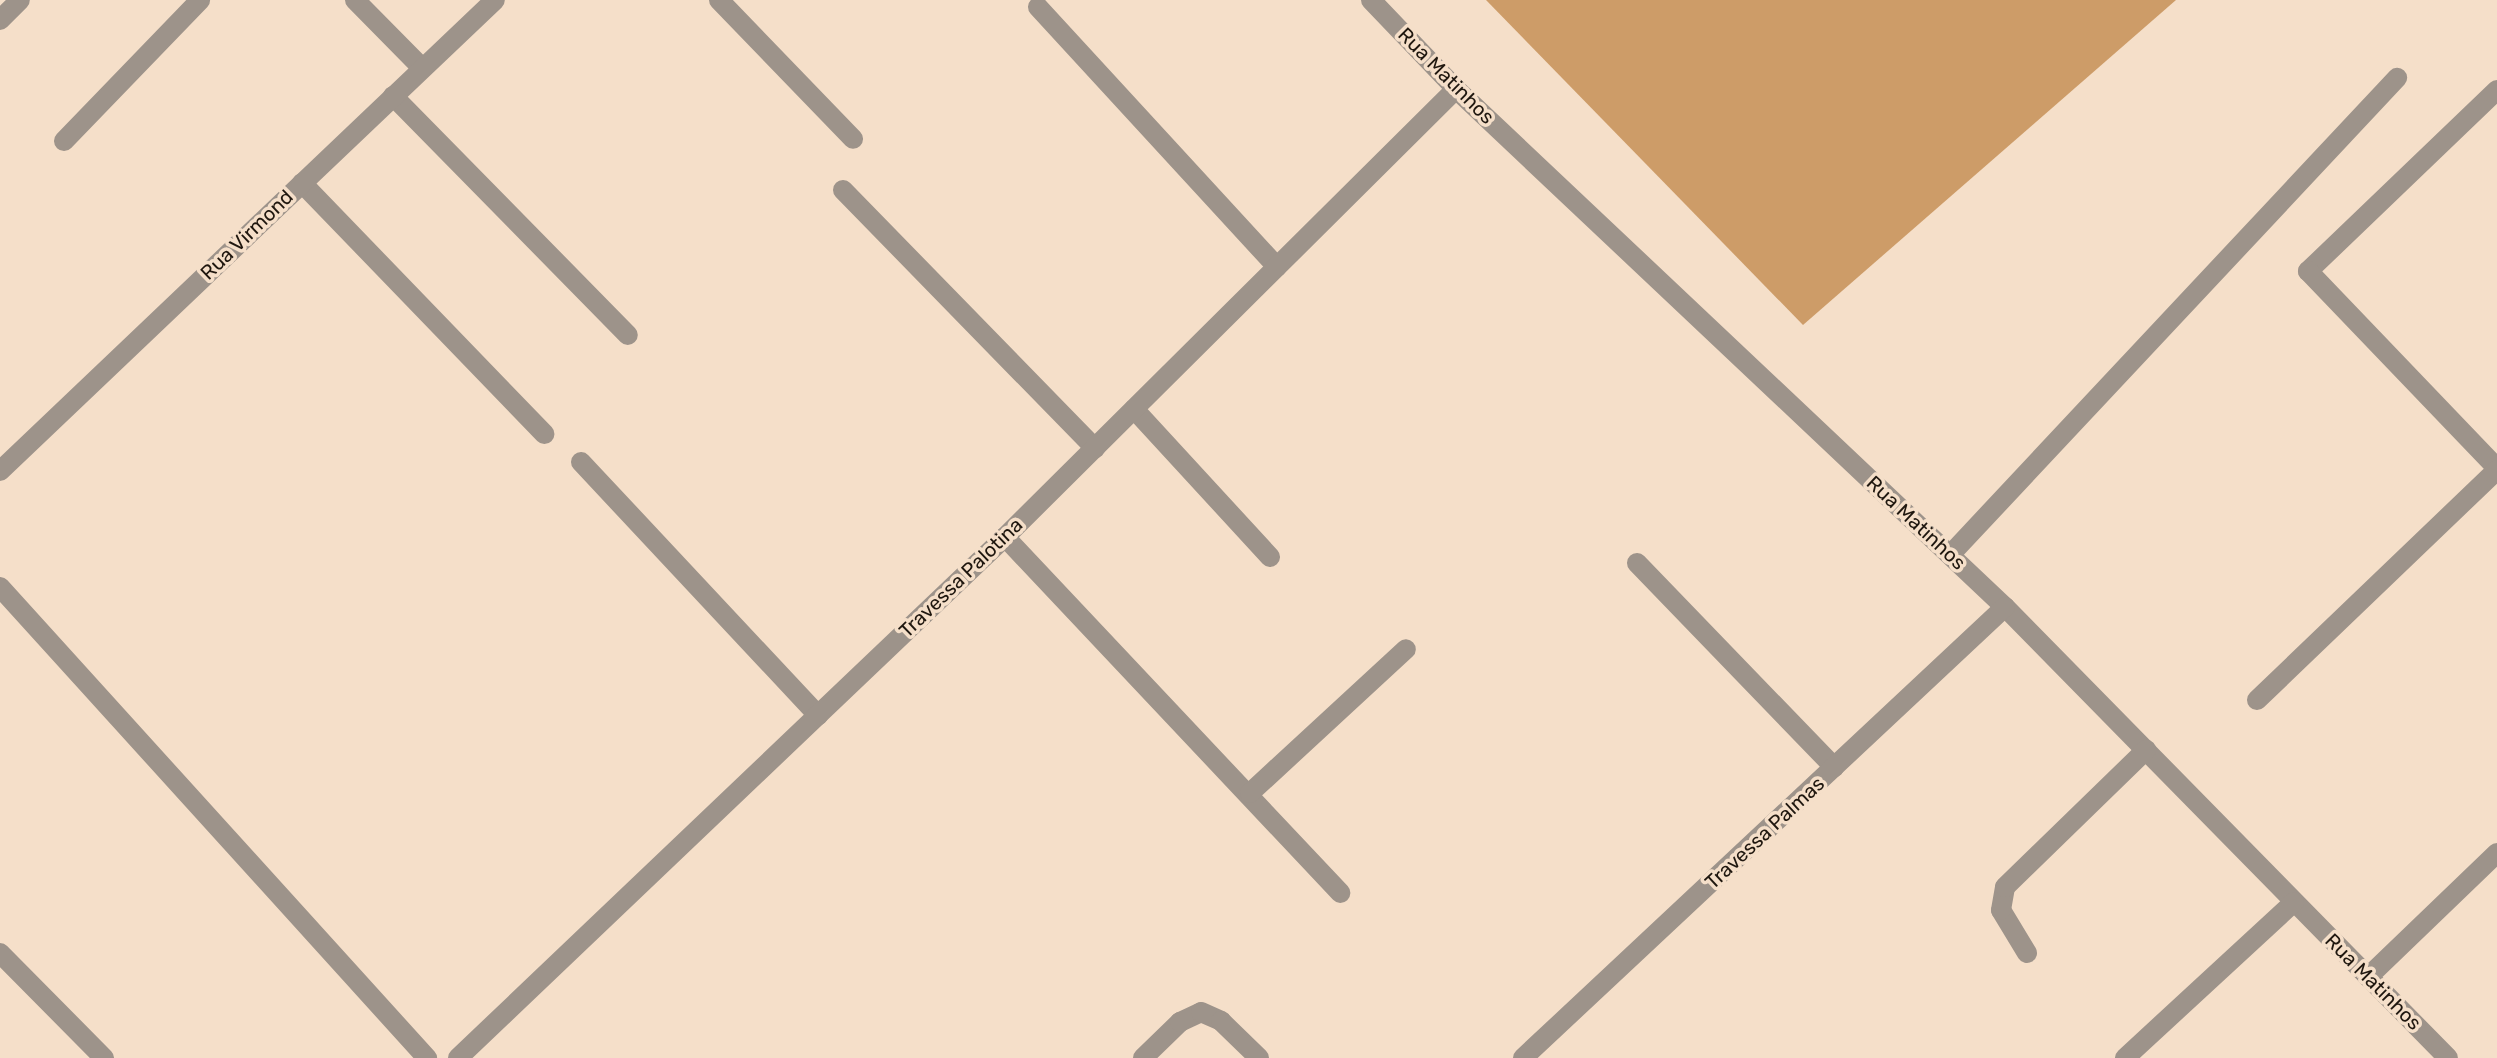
<!DOCTYPE html>
<style>
body{margin:0}
#map{position:relative;width:2497px;height:1058px;overflow:hidden;background:#f5dfc9;font-family:Rubik,sans-serif}
div>[style]{position:absolute}
.forest>*{inset:0;background:#cd9c68}
.street>*{height:20px;margin:-10px;padding:0 10px;transform-origin:10px;border-radius:10px;background:#9d938a}
span{translate:-50% -50%;white-space:nowrap;text-align:center;line-height:1.15;-webkit-text-stroke:7px #f5dfc9;paint-order:stroke}
.street-label{font-size:20px;color:#1f170f}
</style>
<div id="map">
<div class="forest">
<i style="clip-path:polygon(1486px 0,2176px 0,1803px 325px)"></i>
</div>
<div class="street">
<i style="left:355px;top:0;width:95px;rotate:45.4deg"></i>
<i style="left:719px;top:0;width:193px;rotate:46deg"></i>
<i style="left:1371px;top:0;width:123px;rotate:46.3deg"></i>
<i style="left:1456px;top:89px;width:755px;rotate:43.34deg"></i>
<i style="left:2005px;top:607px;width:632px;rotate:45.51deg"></i>
<i style="left:1038px;top:7px;width:353px;rotate:47.4deg"></i>
<i style="left:0;top:20px;width:28px;rotate:-45deg"></i>
<i style="left:2497px;top:90px;width:262px;rotate:136.2deg"></i>
<i style="left:2308px;top:271px;width:273px;rotate:46.2deg"></i>
<i style="left:393px;top:96px;width:335px;rotate:45.5deg"></i>
<i style="left:64px;top:141px;width:196px;rotate:-46deg"></i>
<i style="left:302px;top:183px;width:349px;rotate:46deg"></i>
<i style="left:843px;top:190px;width:361px;rotate:45.7deg"></i>
<i style="left:1134px;top:409px;width:201px;rotate:47.4deg"></i>
<i style="left:581px;top:462px;width:347px;rotate:46.9deg"></i>
<i style="left:0;top:471px;width:683px;rotate:-43.58deg"></i>
<i style="left:1005px;top:537px;width:489px;rotate:46.7deg"></i>
<i style="left:1950px;top:555px;width:654px;rotate:-46.86deg"></i>
<i style="left:1637px;top:563px;width:284px;rotate:46deg"></i>
<i style="left:0;top:587px;width:636px;rotate:47.81deg"></i>
<i style="left:2257px;top:700px;width:332px;rotate:-43.8deg"></i>
<i style="left:1250px;top:793px;width:212px;rotate:-42.7deg"></i>
<i style="left:0;top:953px;width:148px;rotate:45.3deg"></i>
<i style="left:2027px;top:953px;width:50px;rotate:-121.2deg"></i>
<i style="left:2001px;top:910px;width:23px;rotate:-80deg"></i>
<i style="left:2005px;top:887px;width:197px;rotate:-44.2deg"></i>
<i style="left:2368px;top:977px;width:179px;rotate:-43.9deg"></i>
<i style="left:458px;top:1058px;width:755px;rotate:-43.61deg"></i>
<i style="left:1005px;top:537px;width:636px;rotate:-44.81deg"></i>
<i style="left:1143px;top:1058px;width:52px;rotate:-44.2deg"></i>
<i style="left:1180px;top:1022px;width:23px;rotate:-25deg"></i>
<i style="left:1201px;top:1012px;width:22px;rotate:24deg"></i>
<i style="left:1221px;top:1021px;width:53px;rotate:44.2deg"></i>
<i style="left:1523px;top:1058px;width:660px;rotate:-43.1deg"></i>
<i style="left:2125px;top:1058px;width:230px;rotate:-42.7deg"></i>
</div>
<div class="street-label">
<span style="left:1446px;top:76px;rotate:45deg">Rua Matinhos</span>
<span style="left:247px;top:235px;rotate:-44deg">Rua Virmond</span>
<span style="left:1916px;top:523px;rotate:43deg">Rua Matinhos</span>
<span style="left:961px;top:578px;rotate:-44deg">Travessa Palotina</span>
<span style="left:1765px;top:833px;rotate:-43deg">Travessa Palmas</span>
<span style="left:2373px;top:982px;rotate:45deg">Rua Matinhos</span>
</div>
</div>
